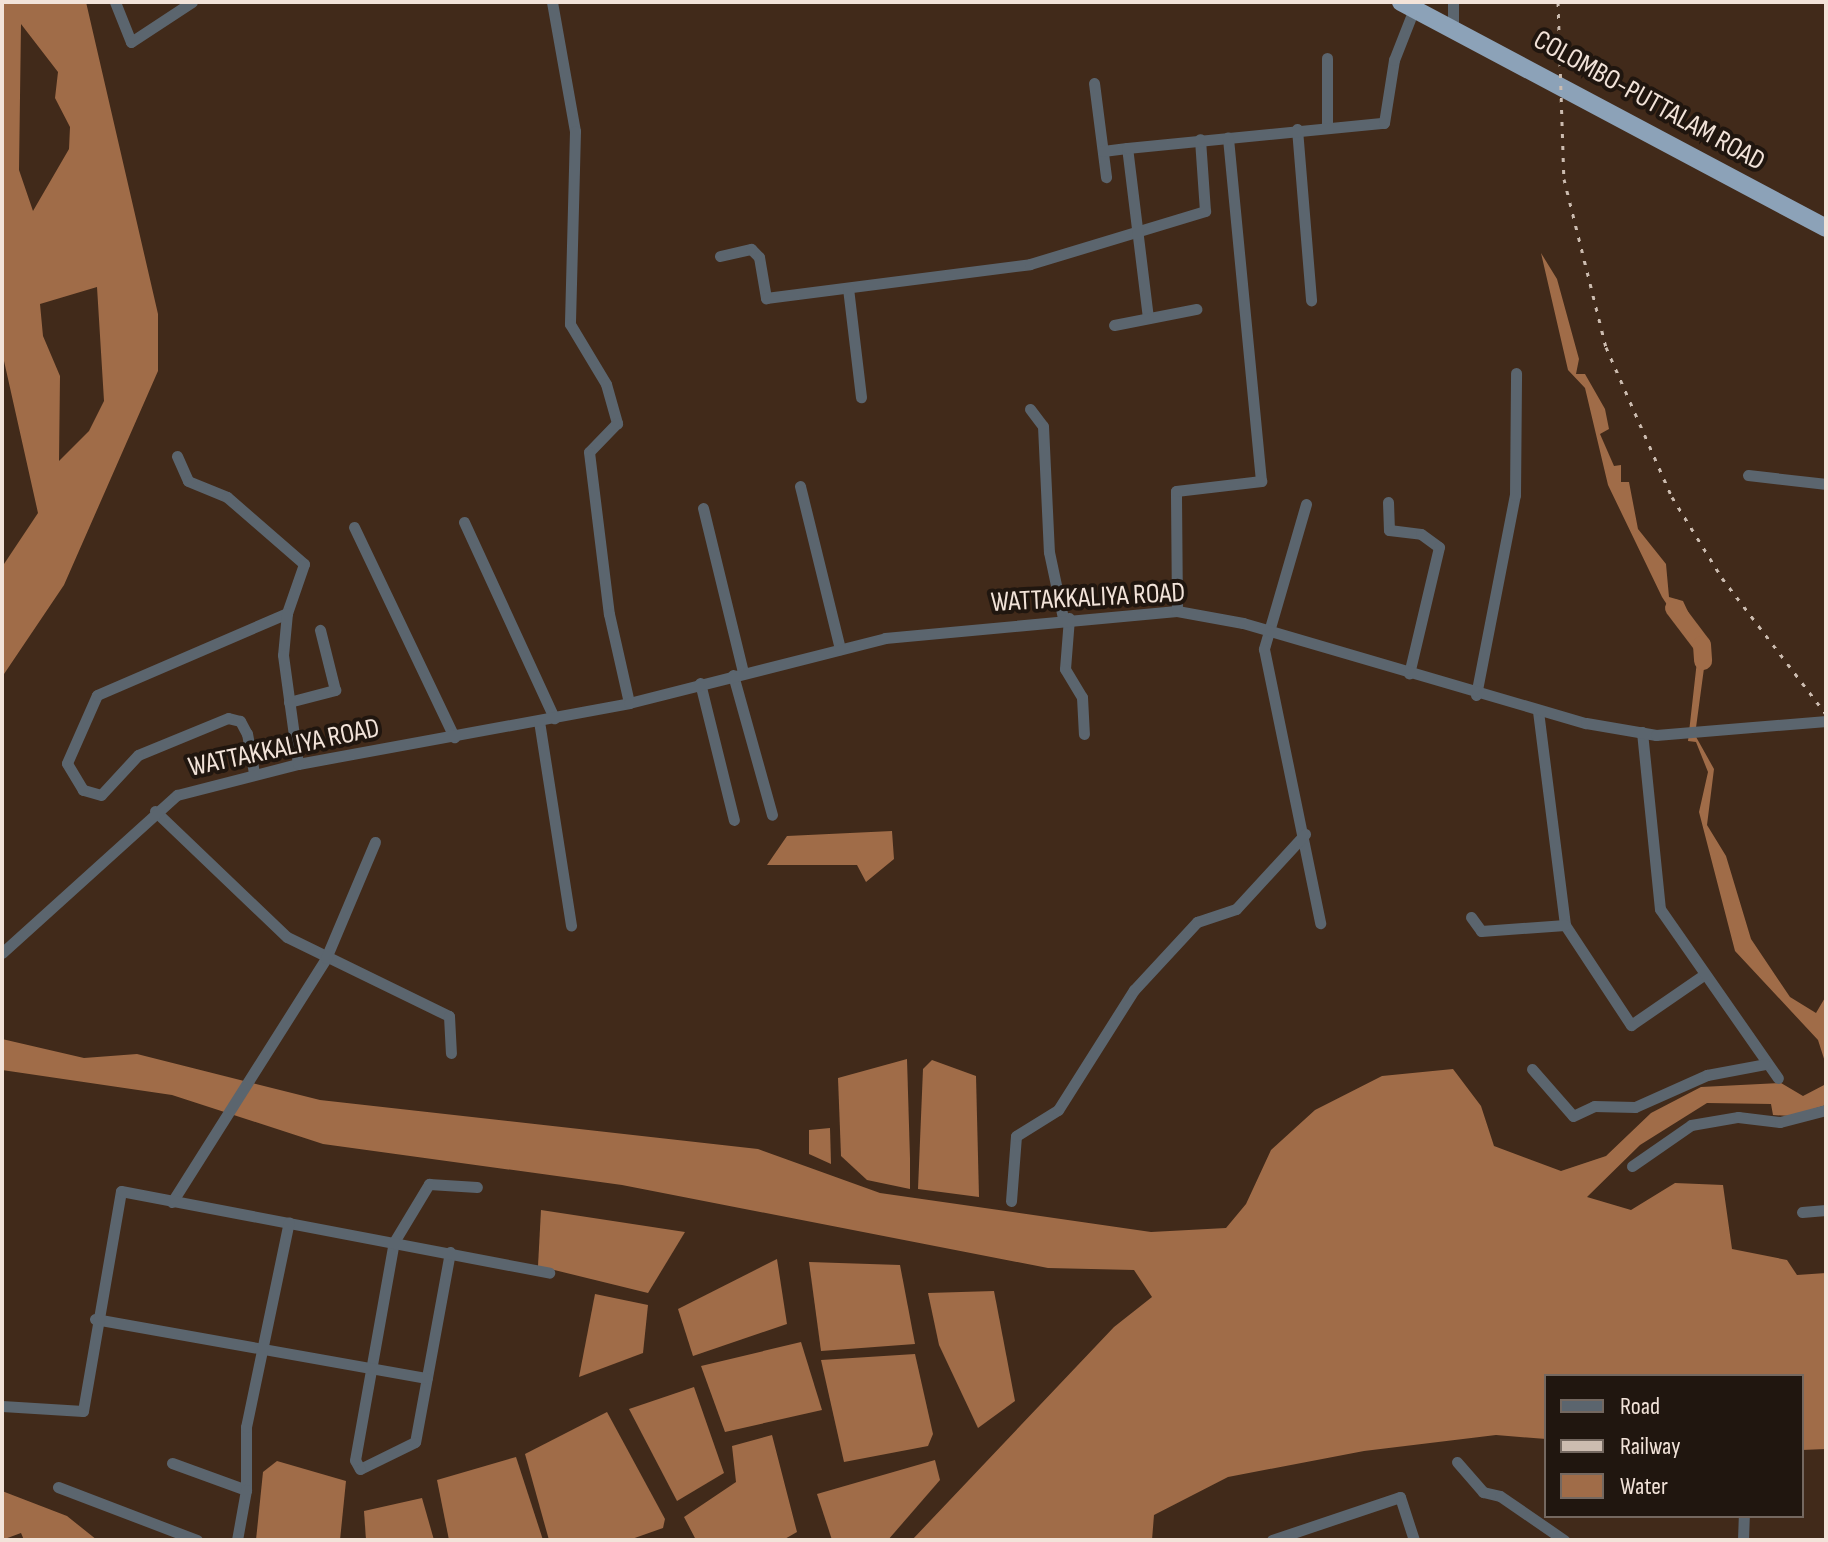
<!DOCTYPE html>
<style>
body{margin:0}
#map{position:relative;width:1828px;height:1542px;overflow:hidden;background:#412a1a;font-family:"Sofia Sans Condensed",sans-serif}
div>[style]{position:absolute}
.water>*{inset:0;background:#a06c48}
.river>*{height:18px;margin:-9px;padding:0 9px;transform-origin:9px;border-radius:9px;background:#a06c48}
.minor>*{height:11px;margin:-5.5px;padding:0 5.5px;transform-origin:5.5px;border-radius:5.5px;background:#5b656e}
.trunk>*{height:18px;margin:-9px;padding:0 9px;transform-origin:9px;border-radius:9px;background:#8ca2b8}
.rail>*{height:3px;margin-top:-1.5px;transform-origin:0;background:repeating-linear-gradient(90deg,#ccbcb0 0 4px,transparent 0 12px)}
span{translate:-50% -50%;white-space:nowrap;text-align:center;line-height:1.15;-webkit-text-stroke:8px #20160f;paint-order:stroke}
.street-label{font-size:28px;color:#f2e3d9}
.frame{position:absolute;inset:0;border:4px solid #f2e3d9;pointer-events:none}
.legend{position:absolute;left:1544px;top:1374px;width:260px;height:144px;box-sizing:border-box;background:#20160f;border:2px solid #746860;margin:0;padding:10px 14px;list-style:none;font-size:24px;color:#f2e3d9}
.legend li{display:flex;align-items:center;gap:16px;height:40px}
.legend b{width:40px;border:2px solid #746860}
</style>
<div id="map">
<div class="water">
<i style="clip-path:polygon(evenodd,2px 2px,86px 2px,158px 314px,158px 371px,64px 585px,2px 677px,2px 567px,38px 513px,2px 352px,2px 2px,21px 24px,58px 72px,55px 98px,70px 127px,69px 149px,33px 211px,19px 170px,21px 24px,2px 2px,97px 287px,104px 401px,89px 431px,59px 461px,60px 376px,43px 336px,40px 304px,97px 287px)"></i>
<i style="clip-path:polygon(1541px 253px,1557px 279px,1579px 359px,1576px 374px,1585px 374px,1605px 409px,1609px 429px,1600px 434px,1614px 466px,1621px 465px,1621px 482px,1629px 482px,1638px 529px,1666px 564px,1669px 597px,1683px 601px,1690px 616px,1686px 633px,1707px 646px,1695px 735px,1714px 769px,1707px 825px,1726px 856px,1751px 939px,1790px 997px,1816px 1013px,1826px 996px,1826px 1065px,1818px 1040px,1735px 951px,1699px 812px,1708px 772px,1696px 742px,1688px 741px,1698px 652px,1662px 597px,1608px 485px,1585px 388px,1568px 370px)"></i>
<i style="clip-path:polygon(892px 831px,894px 859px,866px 882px,857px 865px,767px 865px,787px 836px)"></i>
<i style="clip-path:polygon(2px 1039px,84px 1058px,137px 1054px,320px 1100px,758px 1149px,880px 1193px,1151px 1232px,1226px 1228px,1246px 1204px,1271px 1150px,1315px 1110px,1382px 1076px,1453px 1069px,1481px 1106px,1494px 1146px,1561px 1171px,1606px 1156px,1651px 1113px,1701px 1087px,1781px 1083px,1803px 1096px,1826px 1084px,1826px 1105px,1791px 1116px,1773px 1115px,1771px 1104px,1707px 1103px,1640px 1145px,1587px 1197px,1631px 1210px,1675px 1183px,1723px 1185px,1732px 1249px,1787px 1260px,1797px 1275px,1826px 1273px,1826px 1449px,1802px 1450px,1802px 1376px,1546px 1376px,1546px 1439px,1496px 1435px,1364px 1451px,1228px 1477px,1154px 1515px,1152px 1540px,912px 1540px,1114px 1327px,1152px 1297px,1134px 1270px,1048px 1268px,622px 1185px,323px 1144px,172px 1095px,2px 1070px)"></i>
<i style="clip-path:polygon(907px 1059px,910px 1159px,910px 1189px,867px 1180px,841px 1156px,838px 1078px)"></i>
<i style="clip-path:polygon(932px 1060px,976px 1076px,979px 1197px,918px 1189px,923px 1069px)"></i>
<i style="clip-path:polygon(830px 1128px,831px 1164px,809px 1154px,809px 1130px)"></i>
<i style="clip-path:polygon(541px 1210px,685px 1232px,648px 1293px,538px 1266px)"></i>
<i style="clip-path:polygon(777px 1259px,787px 1324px,693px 1356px,678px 1309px)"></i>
<i style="clip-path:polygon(809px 1262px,900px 1265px,915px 1344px,821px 1351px)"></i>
<i style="clip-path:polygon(994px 1291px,1015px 1401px,978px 1428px,939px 1345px,928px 1293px)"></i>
<i style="clip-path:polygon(595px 1294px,648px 1305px,643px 1353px,579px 1377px)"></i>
<i style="clip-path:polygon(801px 1342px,822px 1410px,725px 1432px,701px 1366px)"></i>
<i style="clip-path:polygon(915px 1354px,933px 1434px,928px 1446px,844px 1462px,821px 1360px)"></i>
<i style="clip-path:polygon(694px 1387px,724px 1473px,677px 1501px,629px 1409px)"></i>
<i style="clip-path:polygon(607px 1412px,665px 1519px,663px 1528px,629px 1540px,549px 1540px,525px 1454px)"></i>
<i style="clip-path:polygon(772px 1435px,797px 1532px,783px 1540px,696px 1540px,684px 1517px,736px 1482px,732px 1446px)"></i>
<i style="clip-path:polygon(516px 1457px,543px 1540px,449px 1540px,437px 1480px)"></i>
<i style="clip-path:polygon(935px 1460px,940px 1480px,888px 1540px,832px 1540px,817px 1494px)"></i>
<i style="clip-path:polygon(277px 1461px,346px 1481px,340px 1540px,256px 1540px,263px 1472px)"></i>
<i style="clip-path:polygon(2px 1491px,67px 1516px,97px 1540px,24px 1540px,21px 1533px,2px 1540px)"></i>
<i style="clip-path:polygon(422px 1498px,434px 1540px,366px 1540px,364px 1511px)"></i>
</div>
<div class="river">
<i style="left:1674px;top:608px;width:46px;rotate:52.9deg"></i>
<i style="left:1702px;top:645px;width:16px;rotate:86deg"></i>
</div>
<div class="minor">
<i style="left:115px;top:2px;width:43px;rotate:68.2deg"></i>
<i style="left:131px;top:42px;width:73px;rotate:-33.3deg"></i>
<i style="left:552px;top:2px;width:131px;rotate:79.9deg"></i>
<i style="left:575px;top:131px;width:193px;rotate:91.5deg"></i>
<i style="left:570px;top:324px;width:70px;rotate:59deg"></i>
<i style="left:606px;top:384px;width:41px;rotate:74.2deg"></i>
<i style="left:617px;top:423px;width:40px;rotate:134deg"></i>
<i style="left:589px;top:452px;width:163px;rotate:83deg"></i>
<i style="left:609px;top:614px;width:91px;rotate:77.3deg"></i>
<i style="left:1453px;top:28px;width:26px;rotate:-90deg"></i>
<i style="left:1094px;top:83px;width:95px;rotate:82.7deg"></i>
<i style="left:1327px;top:125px;width:67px;rotate:-90deg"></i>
<i style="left:1297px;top:129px;width:172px;rotate:85.3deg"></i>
<i style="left:1103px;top:151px;width:24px;rotate:-7deg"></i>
<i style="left:720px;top:256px;width:32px;rotate:-13deg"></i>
<i style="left:751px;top:249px;width:11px;rotate:45deg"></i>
<i style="left:759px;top:257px;width:42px;rotate:80.3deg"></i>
<i style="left:766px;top:298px;width:266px;rotate:-7.3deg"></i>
<i style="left:1030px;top:264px;width:183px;rotate:-16.8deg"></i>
<i style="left:1205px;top:211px;width:72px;rotate:-94deg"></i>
<i style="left:848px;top:288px;width:110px;rotate:83.2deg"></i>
<i style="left:1148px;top:318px;width:171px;rotate:-97deg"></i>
<i style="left:1127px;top:148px;width:258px;rotate:-5.6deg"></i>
<i style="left:1384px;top:123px;width:64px;rotate:-81deg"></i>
<i style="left:1394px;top:60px;width:55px;rotate:-68.6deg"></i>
<i style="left:1114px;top:325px;width:84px;rotate:-11deg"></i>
<i style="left:1030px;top:409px;width:21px;rotate:53deg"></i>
<i style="left:1043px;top:426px;width:126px;rotate:87.3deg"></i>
<i style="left:1049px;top:552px;width:67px;rotate:78deg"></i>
<i style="left:177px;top:456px;width:27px;rotate:66deg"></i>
<i style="left:188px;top:481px;width:42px;rotate:22.3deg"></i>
<i style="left:227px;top:497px;width:102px;rotate:41deg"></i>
<i style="left:304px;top:564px;width:52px;rotate:109.1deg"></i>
<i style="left:1748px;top:475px;width:79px;rotate:6.6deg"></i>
<i style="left:800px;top:486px;width:168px;rotate:76.2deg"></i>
<i style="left:1388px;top:502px;width:28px;rotate:88deg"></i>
<i style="left:1389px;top:530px;width:32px;rotate:7deg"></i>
<i style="left:1421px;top:534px;width:22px;rotate:36deg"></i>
<i style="left:1439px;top:547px;width:130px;rotate:103.3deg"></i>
<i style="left:1306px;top:504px;width:151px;rotate:106.2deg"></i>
<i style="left:1264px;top:649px;width:280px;rotate:78.4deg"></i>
<i style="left:703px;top:508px;width:169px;rotate:76.3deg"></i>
<i style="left:464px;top:522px;width:216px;rotate:65.3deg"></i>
<i style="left:354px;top:527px;width:233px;rotate:64.5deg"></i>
<i style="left:1177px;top:611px;width:120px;rotate:-90.5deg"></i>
<i style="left:1176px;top:491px;width:86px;rotate:-6.7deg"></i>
<i style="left:1261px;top:481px;width:345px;rotate:-95.5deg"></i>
<i style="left:1069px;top:618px;width:51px;rotate:94.5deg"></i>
<i style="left:1065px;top:669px;width:33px;rotate:59deg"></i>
<i style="left:1082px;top:697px;width:37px;rotate:87deg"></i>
<i style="left:733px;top:675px;width:145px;rotate:74.4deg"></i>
<i style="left:700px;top:683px;width:141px;rotate:76.1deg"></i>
<i style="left:1476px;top:695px;width:204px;rotate:-79deg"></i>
<i style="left:1515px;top:495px;width:122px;rotate:-89.5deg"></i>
<i style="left:289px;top:702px;width:48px;rotate:-14.6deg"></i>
<i style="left:335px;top:690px;width:62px;rotate:-104deg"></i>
<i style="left:1538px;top:711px;width:216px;rotate:82.8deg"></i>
<i style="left:1565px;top:925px;width:120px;rotate:56.6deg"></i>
<i style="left:1631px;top:1025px;width:86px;rotate:-34.6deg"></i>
<i style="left:539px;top:721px;width:207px;rotate:81.1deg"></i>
<i style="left:1642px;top:732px;width:178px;rotate:84.2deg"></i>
<i style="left:1660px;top:909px;width:206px;rotate:55.1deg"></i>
<i style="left:254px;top:773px;width:40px;rotate:-100deg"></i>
<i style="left:247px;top:734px;width:15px;rotate:-118deg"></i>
<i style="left:240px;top:721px;width:12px;rotate:-166deg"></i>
<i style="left:228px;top:718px;width:97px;rotate:157.7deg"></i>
<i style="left:138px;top:755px;width:54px;rotate:132.8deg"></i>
<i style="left:101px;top:795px;width:19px;rotate:-164deg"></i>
<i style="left:83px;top:790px;width:31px;rotate:-121deg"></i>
<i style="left:67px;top:763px;width:74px;rotate:-66.2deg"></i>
<i style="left:97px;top:695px;width:207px;rotate:-23.3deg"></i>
<i style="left:287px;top:613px;width:42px;rotate:95.4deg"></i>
<i style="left:283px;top:655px;width:110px;rotate:82.2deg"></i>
<i style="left:155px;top:811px;width:182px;rotate:43.7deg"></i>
<i style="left:287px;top:937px;width:180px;rotate:26deg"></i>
<i style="left:449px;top:1016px;width:37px;rotate:87deg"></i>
<i style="left:1471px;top:917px;width:17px;rotate:54deg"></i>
<i style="left:1481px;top:931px;width:84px;rotate:-4.1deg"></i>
<i style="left:2px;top:953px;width:236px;rotate:-42.1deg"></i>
<i style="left:177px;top:795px;width:125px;rotate:-14.4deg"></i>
<i style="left:298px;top:764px;width:337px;rotate:-10.4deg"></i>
<i style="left:629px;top:703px;width:264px;rotate:-14.2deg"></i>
<i style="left:885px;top:638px;width:293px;rotate:-5.3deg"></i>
<i style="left:1177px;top:611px;width:67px;rotate:10.3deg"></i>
<i style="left:1243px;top:623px;width:357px;rotate:16.3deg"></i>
<i style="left:1586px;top:723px;width:71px;rotate:9.7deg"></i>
<i style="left:1656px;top:735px;width:171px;rotate:-4.7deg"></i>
<i style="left:1532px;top:1069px;width:62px;rotate:48.9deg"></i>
<i style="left:1573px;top:1116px;width:23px;rotate:-25deg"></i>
<i style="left:1594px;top:1106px;width:41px;rotate:1.4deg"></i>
<i style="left:1635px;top:1107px;width:79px;rotate:-24deg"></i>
<i style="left:1707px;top:1075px;width:59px;rotate:-10.7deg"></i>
<i style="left:1632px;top:1166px;width:72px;rotate:-34.8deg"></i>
<i style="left:1691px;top:1125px;width:48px;rotate:-9.7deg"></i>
<i style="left:1738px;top:1117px;width:42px;rotate:6.8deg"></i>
<i style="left:1780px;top:1122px;width:48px;rotate:-14.6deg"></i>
<i style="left:1011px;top:1201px;width:65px;rotate:-85.6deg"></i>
<i style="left:1016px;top:1136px;width:49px;rotate:-31.8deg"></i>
<i style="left:1058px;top:1110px;width:142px;rotate:-57.7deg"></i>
<i style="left:1134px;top:990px;width:93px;rotate:-47.2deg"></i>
<i style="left:1197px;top:922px;width:41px;rotate:-18.4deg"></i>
<i style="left:1236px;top:909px;width:102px;rotate:-47.4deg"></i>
<i style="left:172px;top:1202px;width:289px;rotate:-57.7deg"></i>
<i style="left:326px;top:958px;width:126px;rotate:-67.1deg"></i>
<i style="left:1802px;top:1212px;width:24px;rotate:-5deg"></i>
<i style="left:450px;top:1252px;width:193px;rotate:100.4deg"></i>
<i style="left:415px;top:1442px;width:61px;rotate:153.9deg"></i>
<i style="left:360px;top:1469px;width:10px;rotate:-119deg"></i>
<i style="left:355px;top:1460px;width:221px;rotate:-79.9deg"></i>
<i style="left:394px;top:1242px;width:68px;rotate:-58.9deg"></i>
<i style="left:429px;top:1184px;width:48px;rotate:3.6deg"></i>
<i style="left:95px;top:1319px;width:337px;rotate:10.1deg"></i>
<i style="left:2px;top:1406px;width:81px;rotate:3.5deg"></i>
<i style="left:83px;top:1411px;width:223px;rotate:-80.2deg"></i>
<i style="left:121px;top:1191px;width:436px;rotate:10.8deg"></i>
<i style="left:1457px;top:1462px;width:40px;rotate:49deg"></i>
<i style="left:1483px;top:1492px;width:17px;rotate:13deg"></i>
<i style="left:1500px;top:1496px;width:78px;rotate:34.5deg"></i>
<i style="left:172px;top:1463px;width:79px;rotate:20deg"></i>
<i style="left:246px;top:1490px;width:63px;rotate:-90deg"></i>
<i style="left:246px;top:1427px;width:209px;rotate:-78.2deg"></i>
<i style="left:58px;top:1487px;width:149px;rotate:20.9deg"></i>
<i style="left:237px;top:1540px;width:51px;rotate:-79.8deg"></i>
<i style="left:1272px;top:1540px;width:135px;rotate:-18.6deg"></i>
<i style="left:1400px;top:1497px;width:45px;rotate:72deg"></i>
<i style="left:1743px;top:1540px;width:24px;rotate:-88deg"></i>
</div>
<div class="trunk">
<i style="left:1401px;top:2px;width:481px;rotate:28deg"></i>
</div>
<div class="rail">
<i style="left:1558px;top:2px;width:177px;rotate:88.1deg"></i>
<i style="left:1564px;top:179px;width:173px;rotate:76deg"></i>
<i style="left:1606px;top:347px;width:164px;rotate:66.3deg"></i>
<i style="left:1672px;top:497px;width:95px;rotate:58.3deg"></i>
<i style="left:1722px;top:578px;width:171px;rotate:52.6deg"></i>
</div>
<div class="street-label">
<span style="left:1649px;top:101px;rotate:29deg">COLOMBO-PUTTALAM ROAD</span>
<span style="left:1088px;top:598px;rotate:-3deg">WATTAKKALIYA ROAD</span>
<span style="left:284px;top:748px;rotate:-12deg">WATTAKKALIYA ROAD</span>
</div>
<div class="frame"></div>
<ul class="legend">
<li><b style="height:10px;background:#5b656e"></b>Road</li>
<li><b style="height:10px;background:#ccbcb0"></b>Railway</li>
<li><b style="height:22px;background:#a06c48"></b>Water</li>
</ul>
</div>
